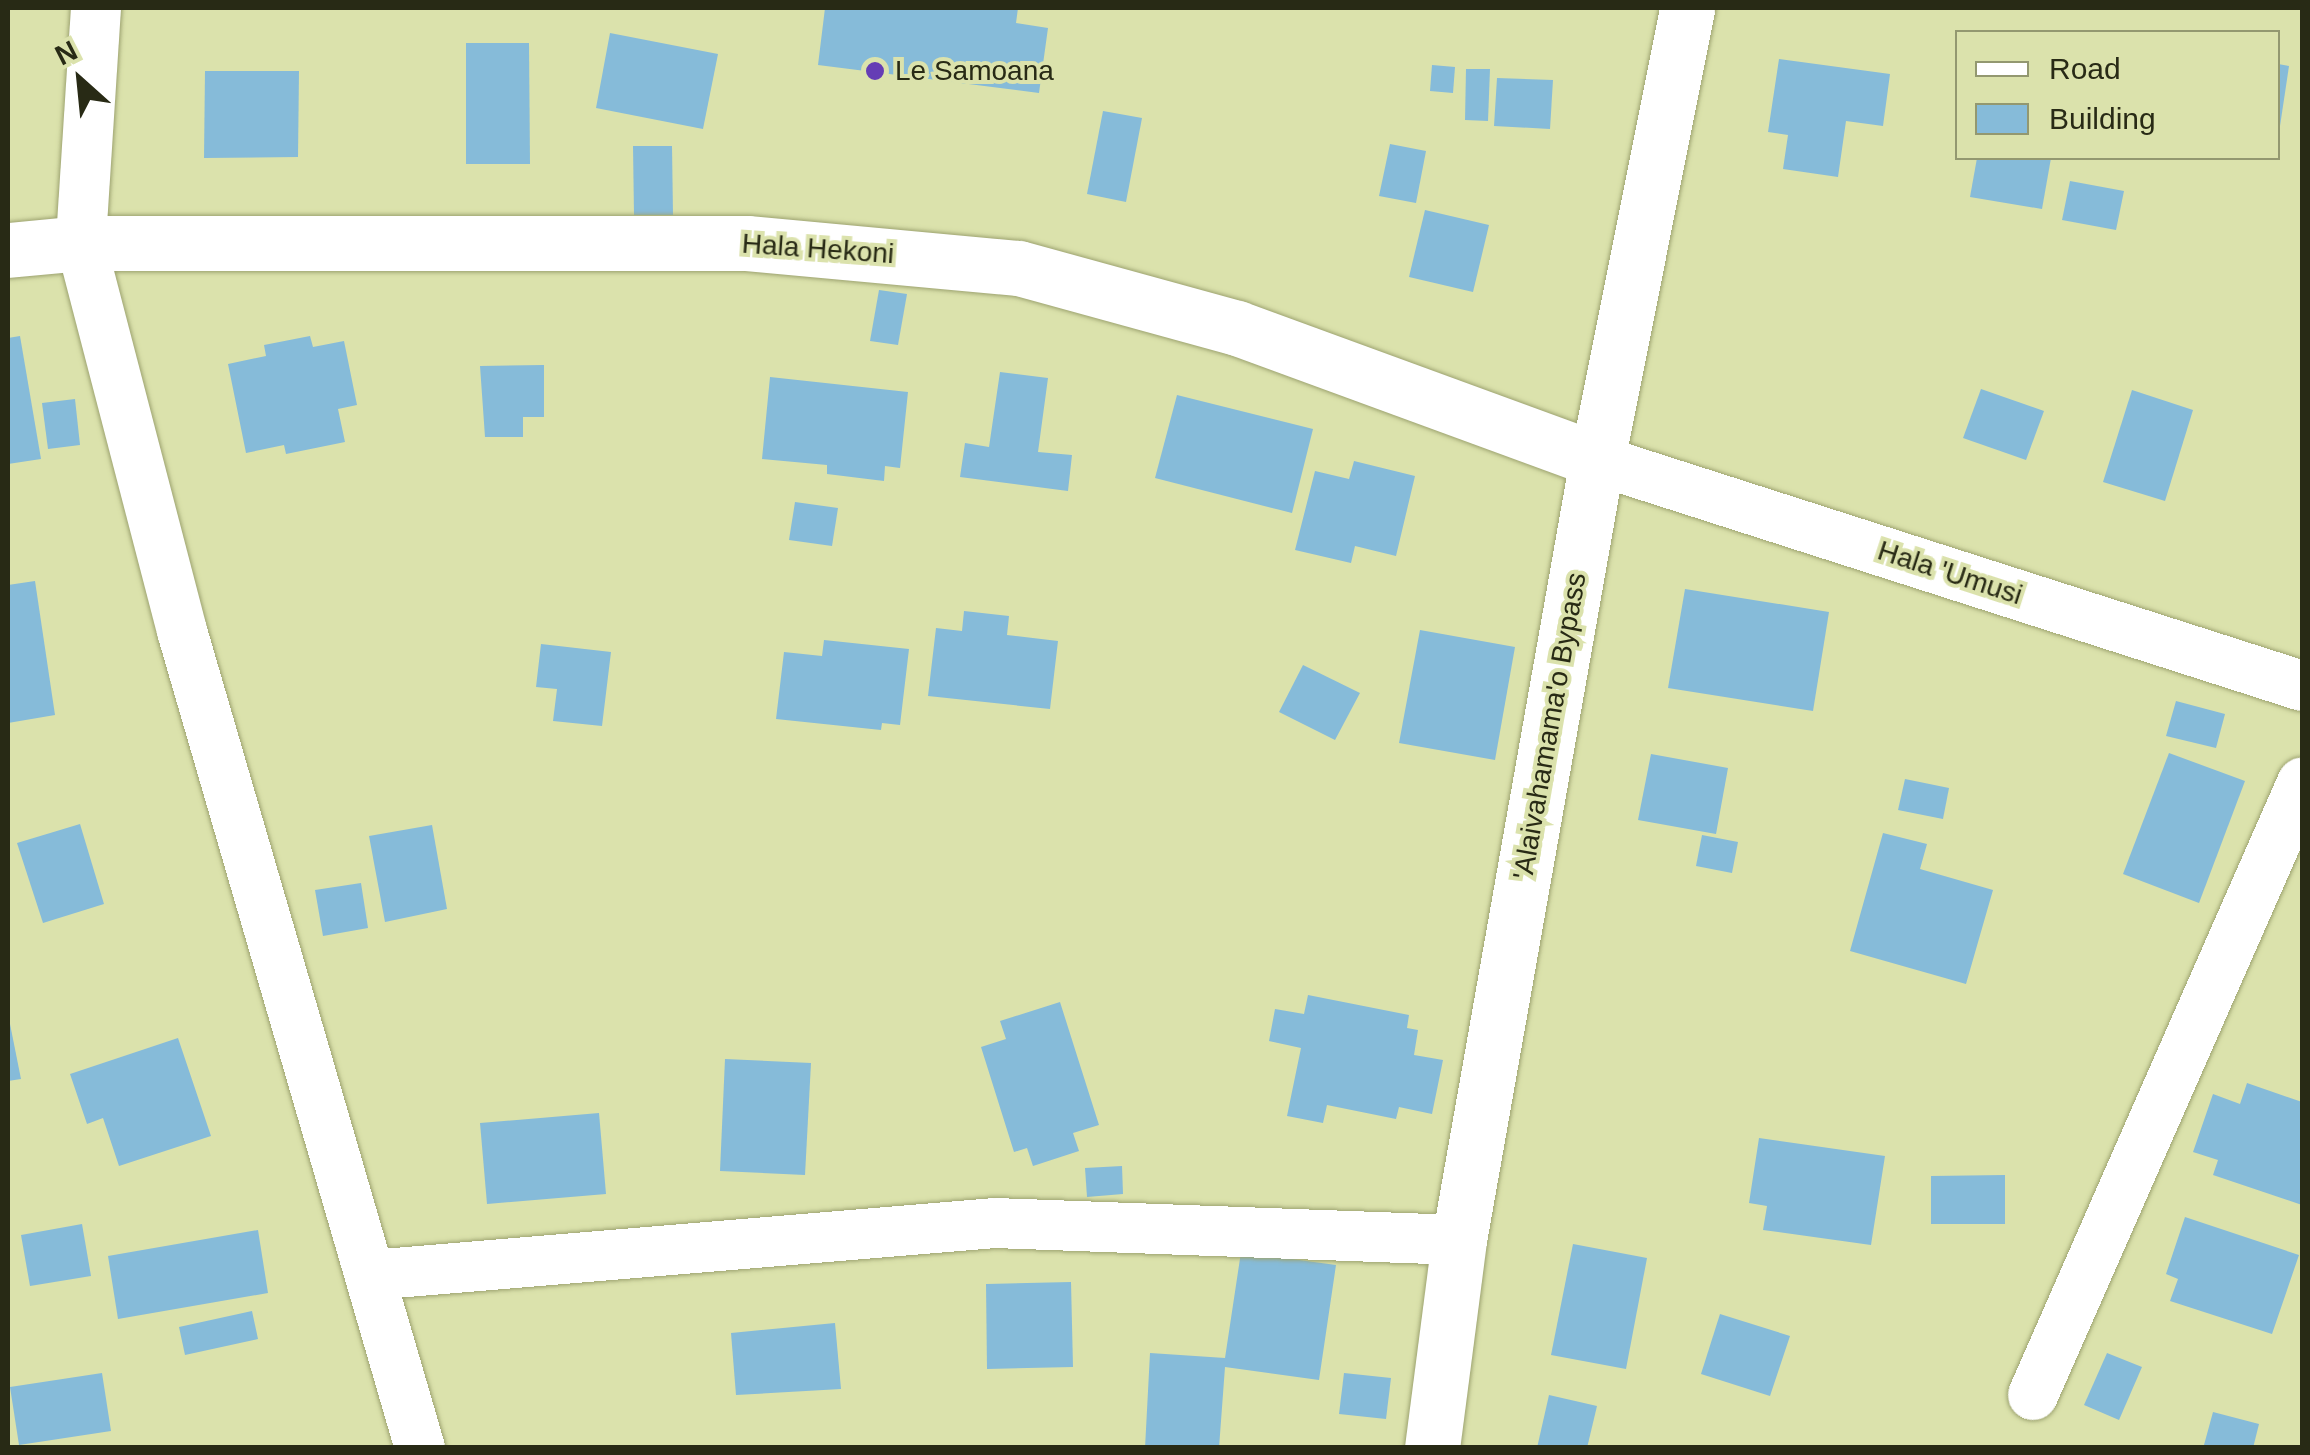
<!DOCTYPE html>
<style>
body{margin:0}
#map{position:relative;width:2310px;height:1455px;overflow:hidden;background:#dbe2ac;font-family:Arial,sans-serif}
div>[style]{position:absolute}
.building>*{inset:0;background:#86bbd9}
.roads{filter:drop-shadow(0 0 2px #9da370) drop-shadow(0 0 2px #9da370)}
.street>*{height:50px;margin:-25px;padding:0 25px;transform-origin:25px;border-radius:25px;background:#fff}
.secondary>*{height:55px;margin:-27.5px;padding:0 27.5px;transform-origin:27.5px;border-radius:27.5px;background:#fff}
.dots>*{width:28px;height:28px;translate:-50% -50%;box-sizing:border-box;border:5px solid #dbe2ac;border-radius:50%}
span{translate:-50% -50%;white-space:nowrap;text-align:center;line-height:1.15;-webkit-text-stroke:8px #dbe2ac;paint-order:stroke}
.poi-label{font-size:28px;color:#282a15}
.left{translate:0 -50%;text-align:left}
.street-label{font-size:28px;color:#282a15}
.frame{position:absolute;inset:0;border:10px solid #282a15;pointer-events:none}
.legend{position:absolute;left:1955px;top:30px;width:325px;height:130px;box-sizing:border-box;background:#dbe2ac;border:2px solid #939870;margin:0;padding:12px 18px;list-style:none;font-size:30px;color:#282a15}
.legend li{display:flex;align-items:center;gap:20px;height:50px}
.legend b{width:50px;border:2px solid #939870}
.north{position:absolute;left:30px;top:30px;width:100px;height:100px;-webkit-text-stroke:8px #dbe2ac;paint-order:stroke;rotate:333deg;font-size:28px;font-weight:700;line-height:40px;text-align:center;color:#282a15}
.north::after{content:'';display:block;margin:auto;width:35px;height:45px;background:#282a15;clip-path:polygon(50% 0,100% 100%,50% 72%,0 100%)}
</style>
<div id="map">
<div class="building">
<i style="clip-path:polygon(825px 8px,1018px 8px,1016px 23px,1048px 28px,1039px 93px,818px 65px)"></i>
<i style="clip-path:polygon(610px 33px,718px 54px,703px 129px,596px 108px)"></i>
<i style="clip-path:polygon(466px 43px,529px 43px,530px 164px,466px 164px)"></i>
<i style="clip-path:polygon(1779px 59px,1890px 74px,1883px 126px,1846px 121px,1838px 177px,1783px 169px,1788px 135px,1768px 132px)"></i>
<i style="clip-path:polygon(2278px 64px,2289px 66px,2280px 126px,2278px 125px)"></i>
<i style="clip-path:polygon(1432px 65px,1455px 67px,1453px 93px,1430px 91px)"></i>
<i style="clip-path:polygon(1466px 69px,1490px 69px,1488px 121px,1465px 120px)"></i>
<i style="clip-path:polygon(205px 71px,299px 71px,298px 157px,204px 158px)"></i>
<i style="clip-path:polygon(1497px 78px,1553px 80px,1550px 129px,1494px 126px)"></i>
<i style="clip-path:polygon(1103px 111px,1142px 118px,1126px 202px,1087px 194px)"></i>
<i style="clip-path:polygon(1390px 144px,1426px 151px,1416px 203px,1379px 196px)"></i>
<i style="clip-path:polygon(633px 146px,672px 146px,673px 215px,634px 215px)"></i>
<i style="clip-path:polygon(1977px 158px,2051px 158px,2042px 209px,1970px 197px)"></i>
<i style="clip-path:polygon(2070px 181px,2124px 191px,2116px 230px,2062px 220px)"></i>
<i style="clip-path:polygon(1425px 210px,1489px 225px,1473px 292px,1409px 277px)"></i>
<i style="clip-path:polygon(879px 290px,907px 294px,898px 345px,870px 341px)"></i>
<i style="clip-path:polygon(20px 336px,41px 459px,8px 464px,8px 338px)"></i>
<i style="clip-path:polygon(310px 336px,313px 347px,344px 341px,357px 405px,338px 409px,345px 442px,286px 454px,284px 445px,246px 453px,228px 364px,266px 356px,264px 345px)"></i>
<i style="clip-path:polygon(544px 365px,544px 417px,523px 417px,523px 437px,485px 437px,480px 366px)"></i>
<i style="clip-path:polygon(1000px 372px,1048px 378px,1038px 452px,1072px 455px,1068px 491px,960px 477px,965px 443px,989px 447px)"></i>
<i style="clip-path:polygon(770px 377px,908px 392px,900px 468px,885px 466px,884px 481px,827px 474px,827px 465px,762px 459px)"></i>
<i style="clip-path:polygon(1981px 389px,2044px 411px,2026px 460px,1963px 438px)"></i>
<i style="clip-path:polygon(2132px 390px,2193px 410px,2165px 501px,2103px 482px)"></i>
<i style="clip-path:polygon(1177px 395px,1313px 429px,1292px 513px,1155px 478px)"></i>
<i style="clip-path:polygon(75px 399px,80px 445px,48px 449px,42px 403px)"></i>
<i style="clip-path:polygon(1354px 461px,1415px 476px,1396px 556px,1355px 546px,1351px 563px,1295px 550px,1315px 471px,1349px 479px)"></i>
<i style="clip-path:polygon(795px 502px,838px 508px,832px 546px,789px 540px)"></i>
<i style="clip-path:polygon(35px 581px,55px 715px,8px 723px,8px 585px)"></i>
<i style="clip-path:polygon(1685px 589px,1829px 612px,1813px 711px,1668px 688px)"></i>
<i style="clip-path:polygon(964px 611px,1009px 616px,1007px 635px,1058px 641px,1050px 709px,928px 696px,936px 628px,962px 631px)"></i>
<i style="clip-path:polygon(1420px 630px,1515px 647px,1495px 760px,1399px 743px)"></i>
<i style="clip-path:polygon(824px 640px,909px 649px,900px 725px,882px 723px,881px 730px,776px 719px,784px 652px,822px 656px)"></i>
<i style="clip-path:polygon(541px 644px,611px 652px,602px 726px,553px 721px,557px 689px,536px 687px)"></i>
<i style="clip-path:polygon(1303px 665px,1360px 693px,1335px 740px,1279px 712px)"></i>
<i style="clip-path:polygon(2176px 701px,2225px 714px,2216px 748px,2166px 736px)"></i>
<i style="clip-path:polygon(2169px 753px,2245px 781px,2199px 903px,2123px 874px)"></i>
<i style="clip-path:polygon(1651px 754px,1728px 768px,1716px 834px,1638px 820px)"></i>
<i style="clip-path:polygon(1905px 779px,1949px 788px,1943px 819px,1898px 810px)"></i>
<i style="clip-path:polygon(80px 824px,104px 904px,43px 923px,17px 843px)"></i>
<i style="clip-path:polygon(432px 825px,447px 909px,385px 922px,369px 836px)"></i>
<i style="clip-path:polygon(1883px 833px,1927px 844px,1920px 869px,1993px 890px,1966px 984px,1850px 951px)"></i>
<i style="clip-path:polygon(1702px 835px,1738px 842px,1732px 873px,1696px 866px)"></i>
<i style="clip-path:polygon(361px 883px,368px 928px,323px 936px,315px 890px)"></i>
<i style="clip-path:polygon(1308px 995px,1409px 1015px,1407px 1028px,1418px 1030px,1414px 1055px,1443px 1060px,1432px 1114px,1399px 1107px,1396px 1119px,1327px 1105px,1323px 1123px,1287px 1116px,1301px 1048px,1269px 1041px,1275px 1009px,1304px 1014px)"></i>
<i style="clip-path:polygon(1060px 1002px,1099px 1125px,1073px 1133px,1079px 1151px,1033px 1166px,1027px 1148px,1014px 1152px,981px 1047px,1006px 1039px,1000px 1021px)"></i>
<i style="clip-path:polygon(8px 1014px,21px 1079px,8px 1081px)"></i>
<i style="clip-path:polygon(178px 1038px,211px 1136px,119px 1166px,103px 1118px,87px 1124px,70px 1074px)"></i>
<i style="clip-path:polygon(725px 1059px,811px 1063px,805px 1175px,720px 1171px)"></i>
<i style="clip-path:polygon(2247px 1083px,2302px 1102px,2302px 1205px,2213px 1175px,2218px 1160px,2193px 1152px,2213px 1094px,2240px 1104px)"></i>
<i style="clip-path:polygon(599px 1113px,606px 1194px,487px 1204px,480px 1123px)"></i>
<i style="clip-path:polygon(1759px 1138px,1885px 1156px,1871px 1245px,1763px 1230px,1767px 1206px,1749px 1203px)"></i>
<i style="clip-path:polygon(1122px 1166px,1123px 1194px,1087px 1197px,1085px 1168px)"></i>
<i style="clip-path:polygon(2005px 1175px,2005px 1224px,1931px 1224px,1931px 1176px)"></i>
<i style="clip-path:polygon(2185px 1217px,2299px 1255px,2272px 1334px,2170px 1301px,2178px 1279px,2166px 1274px)"></i>
<i style="clip-path:polygon(82px 1224px,91px 1276px,30px 1286px,21px 1235px)"></i>
<i style="clip-path:polygon(258px 1230px,268px 1293px,118px 1319px,108px 1256px)"></i>
<i style="clip-path:polygon(1573px 1244px,1647px 1258px,1626px 1369px,1551px 1355px)"></i>
<i style="clip-path:polygon(1241px 1252px,1336px 1265px,1319px 1380px,1225px 1367px,1219px 1448px,1145px 1448px,1150px 1353px,1225px 1358px)"></i>
<i style="clip-path:polygon(1071px 1282px,1073px 1367px,987px 1369px,986px 1284px)"></i>
<i style="clip-path:polygon(252px 1311px,258px 1339px,185px 1355px,179px 1327px)"></i>
<i style="clip-path:polygon(1720px 1314px,1790px 1336px,1770px 1396px,1701px 1374px)"></i>
<i style="clip-path:polygon(835px 1323px,841px 1389px,736px 1395px,731px 1333px)"></i>
<i style="clip-path:polygon(2107px 1353px,2142px 1367px,2119px 1420px,2084px 1405px)"></i>
<i style="clip-path:polygon(102px 1373px,111px 1431px,19px 1445px,10px 1387px)"></i>
<i style="clip-path:polygon(1344px 1373px,1391px 1378px,1386px 1419px,1339px 1414px)"></i>
<i style="clip-path:polygon(1549px 1395px,1597px 1406px,1587px 1448px,1537px 1448px)"></i>
<i style="clip-path:polygon(2213px 1412px,2259px 1424px,2253px 1448px,2204px 1445px)"></i>
</div>
<div class="roads">
<div class="street">
<i style="left:96px;top:8px;width:235px;rotate:93.7deg"></i>
<i style="left:81px;top:243px;width:401px;rotate:75.4deg"></i>
<i style="left:182px;top:631px;width:851px;rotate:73.76deg"></i>
<i style="left:1597px;top:460px;width:740px;rotate:17.77deg"></i>
<i style="left:371px;top:1275px;width:626px;rotate:-4.76deg"></i>
<i style="left:995px;top:1223px;width:464px;rotate:2.1deg"></i>
<i style="left:2033px;top:1395px;width:669px;rotate:-66.27deg"></i>
</div>
<div class="secondary">
<i style="left:8px;top:250px;width:73px;rotate:-5.5deg"></i>
<i style="left:81px;top:243px;width:666px"></i>
<i style="left:747px;top:243px;width:273px;rotate:5.3deg"></i>
<i style="left:1019px;top:268px;width:226px;rotate:15.4deg"></i>
<i style="left:1237px;top:328px;width:383px;rotate:20.1deg"></i>
<i style="left:1432px;top:1448px;width:210px;rotate:-82.6deg"></i>
<i style="left:1459px;top:1240px;width:792px;rotate:-79.97deg"></i>
<i style="left:1597px;top:460px;width:461px;rotate:-78.7deg"></i>
</div>
</div>
<div class="dots">
<i style="left:875px;top:71px;background:#653db5"></i>
</div>
<div class="poi-label">
<span class="left" style="left:895px;top:71px">Le Samoana</span>
</div>
<div class="street-label">
<span style="left:818px;top:249px;rotate:4deg">Hala Hekoni</span>
<span style="left:1950px;top:573px;rotate:18deg">Hala 'Umusi</span>
<span style="left:1550px;top:726px;rotate:-80deg">'Alaivahamama'o Bypass</span>
</div>
<div class="frame"></div>
<ul class="legend">
<li><b style="height:12px;background:#fff"></b>Road</li>
<li><b style="height:28px;background:#86bbd9"></b>Building</li>
</ul>
<div class="north">N</div>
</div>
